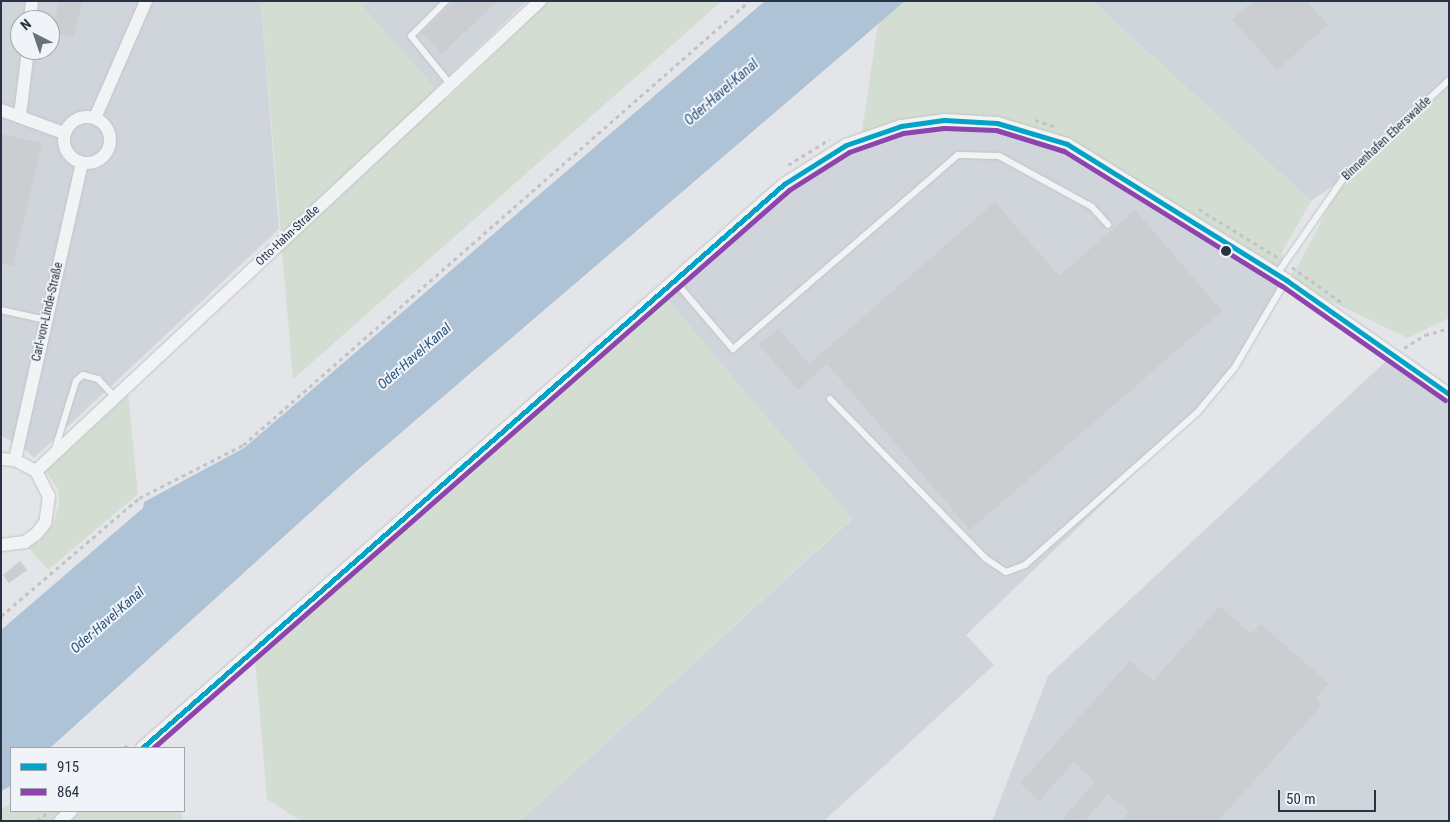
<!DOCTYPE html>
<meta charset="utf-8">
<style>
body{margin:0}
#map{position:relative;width:1450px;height:822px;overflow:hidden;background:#e3e5e8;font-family:"Roboto Condensed",sans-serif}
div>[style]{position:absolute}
.built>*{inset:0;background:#d0d5dc}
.green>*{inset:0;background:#d3ddd2}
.water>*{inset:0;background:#aec3d6}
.building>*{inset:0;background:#cbcdd1}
.path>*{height:2.5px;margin-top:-1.25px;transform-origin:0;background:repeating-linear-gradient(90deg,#c1c3c8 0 4px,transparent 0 8px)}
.roads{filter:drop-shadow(0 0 1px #c1c3c6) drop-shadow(0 0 1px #c1c3c6)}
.lane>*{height:6px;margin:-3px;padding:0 3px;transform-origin:3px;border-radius:3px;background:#f2f3f4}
.street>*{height:12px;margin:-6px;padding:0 6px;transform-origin:6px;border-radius:6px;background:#f2f3f4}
.street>.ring{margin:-6px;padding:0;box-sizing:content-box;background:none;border:12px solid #f2f3f4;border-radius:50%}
.bus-1>*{height:5px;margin:-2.5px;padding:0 2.5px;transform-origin:2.5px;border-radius:2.5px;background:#02a3c7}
.bus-2>*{height:5px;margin:-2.5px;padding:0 2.5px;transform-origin:2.5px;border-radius:2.5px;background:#8e44ad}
.dots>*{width:14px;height:14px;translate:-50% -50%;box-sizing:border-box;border:2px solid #f0f4f8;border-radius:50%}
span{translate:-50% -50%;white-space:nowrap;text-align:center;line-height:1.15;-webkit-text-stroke:4px #f0f4f8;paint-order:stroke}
.street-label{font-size:12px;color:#273244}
.water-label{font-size:14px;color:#2c537d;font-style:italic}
.frame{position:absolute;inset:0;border:2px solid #273244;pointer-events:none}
.legend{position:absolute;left:10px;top:747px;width:175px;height:65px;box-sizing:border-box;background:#f0f4f8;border:1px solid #a0a6b0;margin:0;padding:6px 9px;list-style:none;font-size:15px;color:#273244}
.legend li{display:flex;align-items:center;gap:10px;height:25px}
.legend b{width:25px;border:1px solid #a0a6b0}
.north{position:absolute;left:10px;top:10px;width:50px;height:50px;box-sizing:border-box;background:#f0f4f8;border:1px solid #a0a6b0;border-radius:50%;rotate:319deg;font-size:14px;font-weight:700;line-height:20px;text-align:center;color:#273244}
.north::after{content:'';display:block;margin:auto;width:18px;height:22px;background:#69717d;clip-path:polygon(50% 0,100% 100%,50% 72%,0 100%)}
.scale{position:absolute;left:1278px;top:790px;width:98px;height:22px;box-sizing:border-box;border:2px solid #273244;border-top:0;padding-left:6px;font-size:15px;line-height:18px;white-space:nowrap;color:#273244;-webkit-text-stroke:4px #f0f4f8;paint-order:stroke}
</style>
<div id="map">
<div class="built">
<i style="clip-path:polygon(evenodd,1px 1px,261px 1px,279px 229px,34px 458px,23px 447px,1px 436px,1px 1px,20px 20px,50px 20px,50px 50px,20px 50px,20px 20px)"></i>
<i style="clip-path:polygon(367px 1px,527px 1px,435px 89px,362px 6px)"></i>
<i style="clip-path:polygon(1092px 1px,1449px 1px,1449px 80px,1343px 179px,1311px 201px)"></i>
<i style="clip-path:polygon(969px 121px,1040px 135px,1286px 280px,1235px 367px,1197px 413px,966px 635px,994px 665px,824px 821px,520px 821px,852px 519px,660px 291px,755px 209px,861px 138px)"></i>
<i style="clip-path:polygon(1386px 361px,1449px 402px,1449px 821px,992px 821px,1048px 676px)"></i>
</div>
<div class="green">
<i style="clip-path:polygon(261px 1px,367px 1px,362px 6px,446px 100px,549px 1px,722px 1px,293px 379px)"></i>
<i style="clip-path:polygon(905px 1px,1092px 1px,1311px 201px,1282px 252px,1286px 280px,1298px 266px,1343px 179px,1449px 80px,1449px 318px,1408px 338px,1286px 280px,1085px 153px,969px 121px,861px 138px,878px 24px)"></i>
<i style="clip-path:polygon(660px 291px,852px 518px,520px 821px,301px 821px,267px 799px,255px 658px)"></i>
<i style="clip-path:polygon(128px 395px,138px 494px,48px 570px,27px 546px,40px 541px,54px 522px,59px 504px,58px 489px,46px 471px)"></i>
<i style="clip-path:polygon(11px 804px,11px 811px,181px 811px,183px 821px,1px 821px,1px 809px)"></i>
</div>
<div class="water">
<i style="clip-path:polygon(765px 1px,905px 1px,354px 473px,50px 748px,11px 748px,11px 786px,1px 791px,1px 630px,143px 508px,144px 502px,244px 448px)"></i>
</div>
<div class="building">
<i style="clip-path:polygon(59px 1px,83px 1px,74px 37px,52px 32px)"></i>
<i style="clip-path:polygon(454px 1px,497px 1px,442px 54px,422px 33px)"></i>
<i style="clip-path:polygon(1253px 1px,1307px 1px,1328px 25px,1277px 70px,1232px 19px)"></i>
<i style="clip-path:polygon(1px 134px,42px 143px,13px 266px,1px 263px)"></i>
<i style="clip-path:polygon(995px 202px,1059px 276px,1135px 210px,1222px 311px,970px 530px,827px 364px,798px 390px,759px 345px,778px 328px,809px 364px)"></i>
<i style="clip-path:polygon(20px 561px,27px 570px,9px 583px,3px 575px)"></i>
<i style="clip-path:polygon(1220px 606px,1251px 634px,1261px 624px,1329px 684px,1316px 699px,1322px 705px,1218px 821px,1122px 821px,1129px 812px,1108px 794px,1085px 821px,1061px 821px,1095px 782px,1074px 762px,1039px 801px,1020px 783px,1130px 661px,1153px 681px)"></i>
</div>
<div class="path">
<i style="left:1035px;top:120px;width:20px;rotate:18deg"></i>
<i style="left:788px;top:165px;width:49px;rotate:-31.8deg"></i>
<i style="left:1199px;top:209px;width:92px;rotate:31.6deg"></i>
<i style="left:1292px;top:267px;width:60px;rotate:35.5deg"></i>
<i style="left:1404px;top:348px;width:25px;rotate:-32deg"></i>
<i style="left:1425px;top:335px;width:25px;rotate:-16deg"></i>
<i style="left:1px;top:616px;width:182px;rotate:-40.5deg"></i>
<i style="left:139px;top:498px;width:117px;rotate:-27deg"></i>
<i style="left:243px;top:445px;width:673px;rotate:-41.27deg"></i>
<i style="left:124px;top:748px;width:8px;rotate:-40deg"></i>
<i style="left:37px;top:821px;width:16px;rotate:-40deg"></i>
</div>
<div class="roads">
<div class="lane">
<i style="left:446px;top:1px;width:49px;rotate:135deg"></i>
<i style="left:411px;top:36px;width:63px;rotate:50.8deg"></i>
<i style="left:1277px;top:274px;width:116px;rotate:-55.2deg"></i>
<i style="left:1343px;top:179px;width:145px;rotate:-43deg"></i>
<i style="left:674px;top:280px;width:91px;rotate:49.5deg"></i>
<i style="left:733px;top:349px;width:297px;rotate:-40.8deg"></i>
<i style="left:958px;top:155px;width:41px;rotate:1.4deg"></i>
<i style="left:999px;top:156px;width:106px;rotate:28.7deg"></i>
<i style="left:1092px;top:207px;width:24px;rotate:48deg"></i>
<i style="left:1px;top:310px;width:46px;rotate:12.5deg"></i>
<i style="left:830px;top:399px;width:222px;rotate:45.7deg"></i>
<i style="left:985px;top:558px;width:25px;rotate:34deg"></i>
<i style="left:1006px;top:572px;width:20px;rotate:-20deg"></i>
<i style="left:1025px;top:565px;width:230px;rotate:-41.5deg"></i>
<i style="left:1197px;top:413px;width:60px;rotate:-50.4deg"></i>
<i style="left:1235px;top:367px;width:101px;rotate:-59.6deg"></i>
<i style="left:55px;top:449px;width:71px;rotate:-72.8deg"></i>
<i style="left:76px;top:381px;width:9px;rotate:-41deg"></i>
<i style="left:83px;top:375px;width:16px;rotate:15deg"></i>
<i style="left:98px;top:379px;width:25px;rotate:47deg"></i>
</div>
<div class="street">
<i style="left:30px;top:20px;width:19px;rotate:-84deg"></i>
<i style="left:1px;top:110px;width:67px;rotate:20.1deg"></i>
<i style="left:20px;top:115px;width:65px;rotate:-83deg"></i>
<i class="ring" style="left:64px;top:117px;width:34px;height:34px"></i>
<i style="left:95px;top:118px;width:128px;rotate:-66.4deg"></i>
<i style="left:1px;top:459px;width:14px;rotate:4deg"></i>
<i style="left:15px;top:460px;width:24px;rotate:28deg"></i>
<i style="left:36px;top:471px;width:28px;rotate:63deg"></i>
<i style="left:49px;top:496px;width:27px;rotate:98deg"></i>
<i style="left:45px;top:523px;width:14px;rotate:129deg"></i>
<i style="left:36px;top:534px;width:14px;rotate:144deg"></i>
<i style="left:25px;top:542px;width:24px;rotate:173deg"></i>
<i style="left:15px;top:460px;width:304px;rotate:-77.3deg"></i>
<i style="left:36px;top:471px;width:689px;rotate:-43deg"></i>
<i style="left:142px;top:748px;width:855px;rotate:-41.3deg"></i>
<i style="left:784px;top:184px;width:73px;rotate:-32.2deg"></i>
<i style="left:846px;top:145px;width:58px;rotate:-19.1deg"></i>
<i style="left:901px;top:126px;width:43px;rotate:-7.9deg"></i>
<i style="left:944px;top:120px;width:53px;rotate:3.2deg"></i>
<i style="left:997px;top:123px;width:73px;rotate:16.7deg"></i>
<i style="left:1067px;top:144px;width:258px;rotate:31.8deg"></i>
<i style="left:1286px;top:280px;width:199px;rotate:35deg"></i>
<i style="left:60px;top:821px;width:15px;rotate:-42deg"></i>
</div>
</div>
<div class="bus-1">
<i style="left:142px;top:748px;width:855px;rotate:-41.3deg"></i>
<i style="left:784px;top:184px;width:73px;rotate:-32.2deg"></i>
<i style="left:846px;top:145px;width:58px;rotate:-19.1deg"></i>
<i style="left:901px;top:126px;width:43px;rotate:-7.9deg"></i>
<i style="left:944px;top:120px;width:53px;rotate:3.2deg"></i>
<i style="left:997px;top:123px;width:73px;rotate:16.7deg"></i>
<i style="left:1067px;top:144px;width:258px;rotate:31.8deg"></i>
<i style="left:1286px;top:280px;width:199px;rotate:35deg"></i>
</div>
<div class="bus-2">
<i style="left:153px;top:748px;width:846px;rotate:-41.26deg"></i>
<i style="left:789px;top:190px;width:71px;rotate:-32.3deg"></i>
<i style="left:849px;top:152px;width:57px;rotate:-19.4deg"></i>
<i style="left:903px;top:133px;width:41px;rotate:-7deg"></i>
<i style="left:944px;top:128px;width:52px;rotate:2.2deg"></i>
<i style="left:996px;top:130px;width:71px;rotate:17.2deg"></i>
<i style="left:1064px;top:151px;width:256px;rotate:31.8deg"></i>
<i style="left:1282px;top:286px;width:199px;rotate:35deg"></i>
</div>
<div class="dots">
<i style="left:1226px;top:251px;background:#273244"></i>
</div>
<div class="street-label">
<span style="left:1387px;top:139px;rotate:-43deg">Binnenhafen Eberswalde</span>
<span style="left:288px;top:236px;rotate:-43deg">Otto-Hahn-Straße</span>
<span style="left:48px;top:312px;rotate:-77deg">Carl-von-Linde-Straße</span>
</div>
<div class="water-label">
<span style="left:721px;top:92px;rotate:-41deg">Oder-Havel-Kanal</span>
<span style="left:414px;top:356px;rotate:-41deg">Oder-Havel-Kanal</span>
<span style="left:107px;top:620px;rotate:-41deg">Oder-Havel-Kanal</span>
</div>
<div class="frame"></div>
<ul class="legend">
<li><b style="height:6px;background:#02a3c7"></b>915</li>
<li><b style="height:6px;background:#8e44ad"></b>864</li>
</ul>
<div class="north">N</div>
<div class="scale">50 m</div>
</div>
